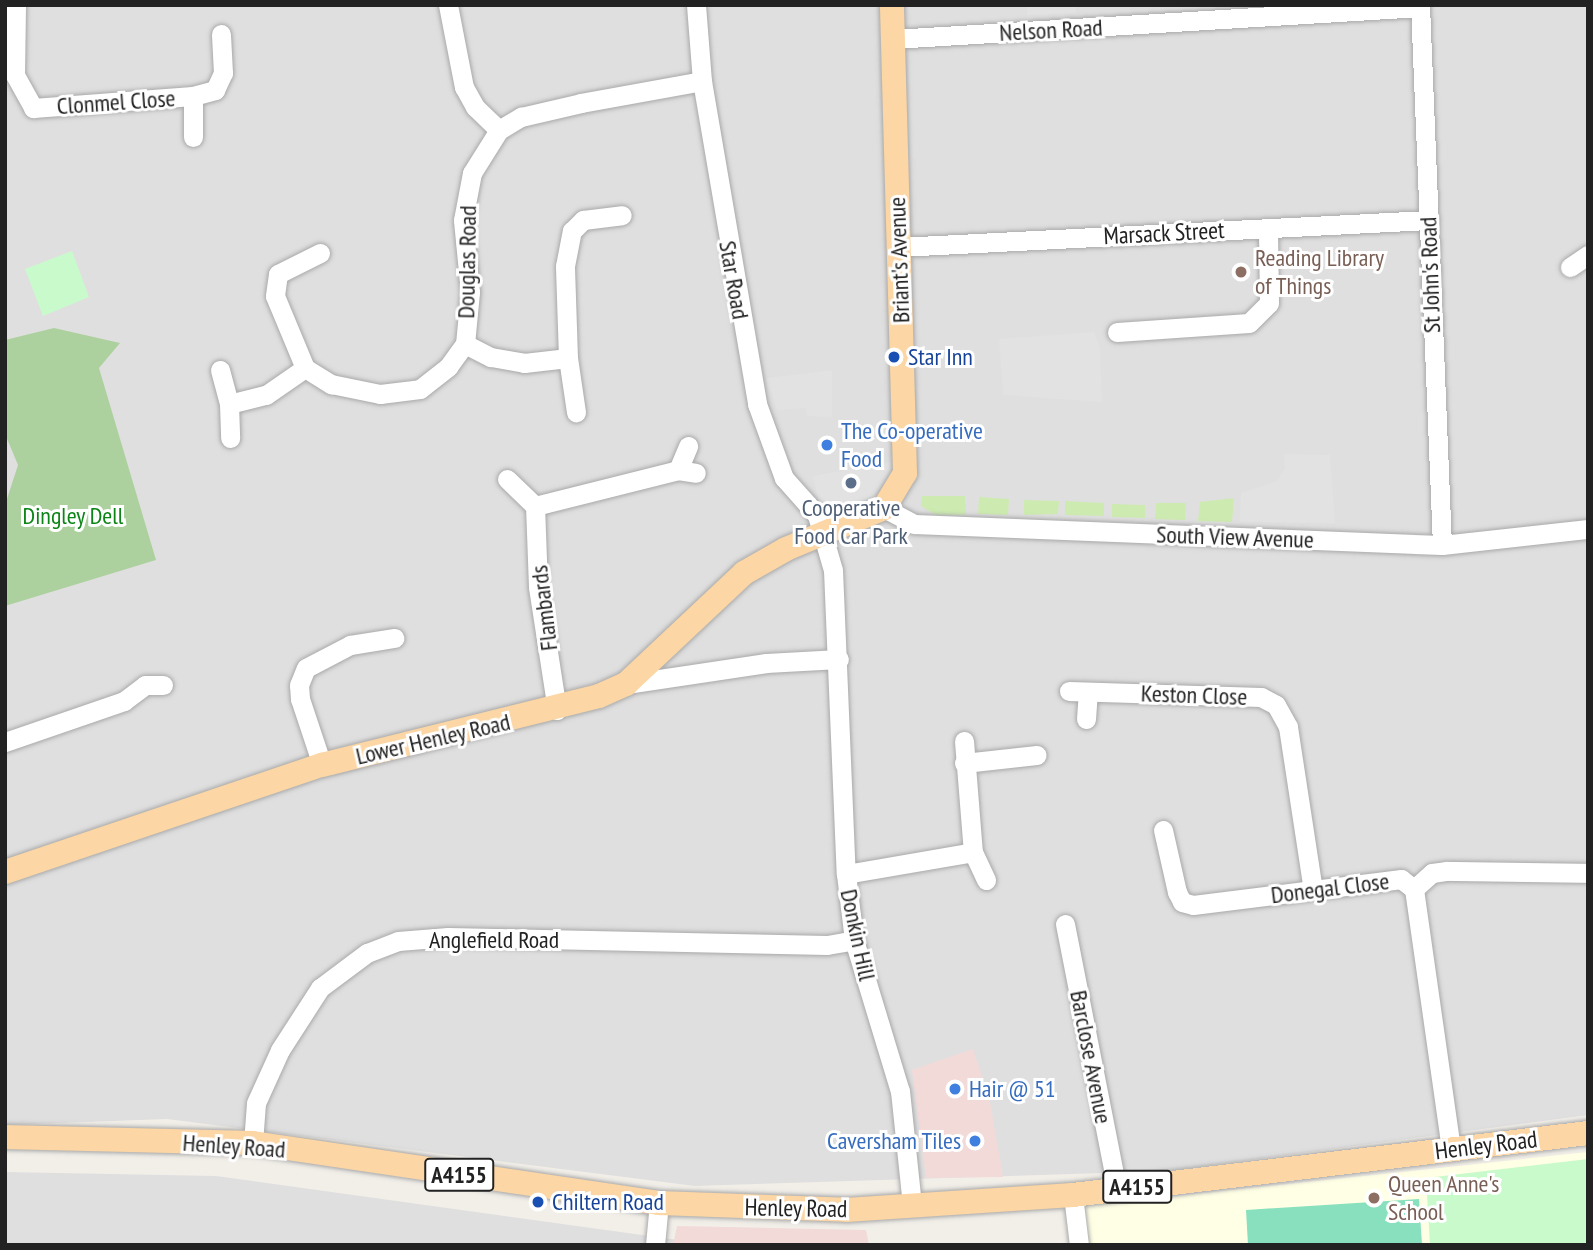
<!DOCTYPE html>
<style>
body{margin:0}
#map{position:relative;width:1593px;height:1250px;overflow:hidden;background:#f2efe9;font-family:"PT Sans Narrow",sans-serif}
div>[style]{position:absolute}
.residential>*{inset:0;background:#e0dfdf}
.commercial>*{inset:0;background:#f2dad9}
.education>*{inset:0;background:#ffffe5}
.grass>*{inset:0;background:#cdebb0}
.forest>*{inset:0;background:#add19e}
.park>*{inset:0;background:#c8facc}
.pitch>*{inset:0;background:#88e0be}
.parking>*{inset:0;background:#e2e2e2}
.roads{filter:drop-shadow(0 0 2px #a9a9a9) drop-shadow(0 0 2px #a9a9a9)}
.minor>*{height:19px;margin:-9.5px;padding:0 9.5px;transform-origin:9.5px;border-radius:9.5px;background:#fff}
.major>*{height:24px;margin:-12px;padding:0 12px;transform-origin:12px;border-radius:12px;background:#fcd6a4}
.dots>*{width:19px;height:19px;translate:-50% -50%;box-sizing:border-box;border:4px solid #fff;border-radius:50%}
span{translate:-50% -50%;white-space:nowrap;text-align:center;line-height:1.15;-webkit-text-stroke:6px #fff;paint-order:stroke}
.shield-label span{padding:2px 5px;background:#fff;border:2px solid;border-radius:5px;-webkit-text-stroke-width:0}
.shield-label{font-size:23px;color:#222;font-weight:700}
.street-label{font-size:24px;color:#222}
.education-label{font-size:24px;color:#785e54}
.left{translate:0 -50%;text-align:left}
.transit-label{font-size:24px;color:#164399}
.shop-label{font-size:24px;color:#366cbe}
.right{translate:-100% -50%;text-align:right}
.service-label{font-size:24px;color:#4e5e75}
.park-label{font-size:24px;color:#0c8416}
.frame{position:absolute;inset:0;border:7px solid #222;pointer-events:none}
</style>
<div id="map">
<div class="residential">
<i style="clip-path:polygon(5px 5px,1588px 5px,1588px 1115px,1167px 1171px,695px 1186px,167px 1119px,5px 1125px)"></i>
<i style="clip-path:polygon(5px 1172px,216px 1176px,700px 1243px,743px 1245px,5px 1245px)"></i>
</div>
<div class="commercial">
<i style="clip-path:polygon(973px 1049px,989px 1097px,1003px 1177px,926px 1178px,912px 1070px)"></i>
<i style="clip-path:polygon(677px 1226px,866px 1230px,869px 1245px,673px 1245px)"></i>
</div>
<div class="education">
<i style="clip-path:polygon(1588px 1152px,1588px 1245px,1089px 1245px,1084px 1206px)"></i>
</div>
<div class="grass">
<i style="clip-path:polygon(922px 496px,965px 496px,966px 515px,936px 515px,921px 506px)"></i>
<i style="clip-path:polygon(979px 497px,1009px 499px,1008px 515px,978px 514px)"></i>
<i style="clip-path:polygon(1234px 498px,1232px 522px,1198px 521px,1200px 502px)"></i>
<i style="clip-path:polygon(1024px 500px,1059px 501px,1058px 514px,1024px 515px)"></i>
<i style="clip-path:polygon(1065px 501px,1104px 503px,1104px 516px,1065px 515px)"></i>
<i style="clip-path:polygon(1156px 503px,1186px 503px,1185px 520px,1155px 519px)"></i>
<i style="clip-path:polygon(1112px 504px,1145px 505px,1145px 518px,1112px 517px)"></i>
</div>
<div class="forest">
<i style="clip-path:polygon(54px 328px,120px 343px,99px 368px,156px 560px,5px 606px,5px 505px,18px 465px,5px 434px,5px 340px)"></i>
</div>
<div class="park">
<i style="clip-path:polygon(72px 251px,89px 297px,43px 316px,25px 269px)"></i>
<i style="clip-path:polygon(1588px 1159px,1588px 1245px,1430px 1245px,1426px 1178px)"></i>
</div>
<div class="pitch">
<i style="clip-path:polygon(1419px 1199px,1422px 1245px,1248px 1245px,1246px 1210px)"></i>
</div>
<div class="parking">
<i style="clip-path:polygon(1027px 5px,1075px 5px,1076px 13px,1027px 15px)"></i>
<i style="clip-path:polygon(1094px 332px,1100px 349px,1102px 402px,1003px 395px,999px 339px)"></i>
<i style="clip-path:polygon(832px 370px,832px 417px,807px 416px,806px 408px,777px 410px,766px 378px)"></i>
<i style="clip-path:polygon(1284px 454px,1330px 455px,1335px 523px,1240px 522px,1241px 493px,1277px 481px,1285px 468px)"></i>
<i style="clip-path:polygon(891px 462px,892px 477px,867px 499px,837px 505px,818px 499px,813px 476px)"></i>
</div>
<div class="roads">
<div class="minor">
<i style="left:16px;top:5px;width:70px;rotate:90.8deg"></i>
<i style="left:15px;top:75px;width:38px;rotate:61deg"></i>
<i style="left:33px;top:108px;width:160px;rotate:-4.3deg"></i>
<i style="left:193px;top:96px;width:41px;rotate:90deg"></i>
<i style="left:448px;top:5px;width:84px;rotate:79deg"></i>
<i style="left:464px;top:87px;width:23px;rotate:61deg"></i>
<i style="left:475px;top:107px;width:33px;rotate:44deg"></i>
<i style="left:696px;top:5px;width:76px;rotate:85.5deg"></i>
<i style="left:702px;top:81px;width:328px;rotate:80.3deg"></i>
<i style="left:757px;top:404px;width:79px;rotate:70deg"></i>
<i style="left:784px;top:478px;width:50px;rotate:48.3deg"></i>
<i style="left:817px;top:515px;width:57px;rotate:73.8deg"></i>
<i style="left:833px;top:570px;width:304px;rotate:87.6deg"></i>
<i style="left:846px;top:874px;width:66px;rotate:83.1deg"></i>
<i style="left:854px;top:940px;width:158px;rotate:73.1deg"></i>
<i style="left:900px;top:1091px;width:116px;rotate:84deg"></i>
<i style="left:1420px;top:5px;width:540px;rotate:87.67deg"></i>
<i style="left:893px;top:39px;width:528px;rotate:-3.47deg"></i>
<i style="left:193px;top:96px;width:23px;rotate:-15deg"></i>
<i style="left:215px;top:90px;width:19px;rotate:-65deg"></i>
<i style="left:223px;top:73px;width:39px;rotate:-93deg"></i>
<i style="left:899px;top:247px;width:530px;rotate:-2.92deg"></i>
<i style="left:320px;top:253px;width:47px;rotate:153.4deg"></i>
<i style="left:278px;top:274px;width:22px;rotate:98deg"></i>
<i style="left:275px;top:296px;width:78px;rotate:67.4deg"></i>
<i style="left:305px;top:368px;width:31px;rotate:32deg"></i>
<i style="left:331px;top:384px;width:50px;rotate:11.5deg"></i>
<i style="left:380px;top:394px;width:40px;rotate:-7.1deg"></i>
<i style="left:420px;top:389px;width:36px;rotate:-38deg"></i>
<i style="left:448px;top:367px;width:29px;rotate:-54deg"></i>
<i style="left:465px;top:344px;width:52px;rotate:-84.5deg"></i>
<i style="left:470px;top:292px;width:72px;rotate:-95.6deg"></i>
<i style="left:463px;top:220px;width:48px;rotate:-79.2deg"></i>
<i style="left:472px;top:173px;width:51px;rotate:-57.9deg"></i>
<i style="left:499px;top:130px;width:26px;rotate:-31deg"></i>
<i style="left:521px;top:117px;width:62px;rotate:-13.1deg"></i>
<i style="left:581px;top:103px;width:123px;rotate:-10.3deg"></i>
<i style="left:1570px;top:267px;width:22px;rotate:-34deg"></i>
<i style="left:1117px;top:332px;width:132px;rotate:-3.9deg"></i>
<i style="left:1249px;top:323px;width:28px;rotate:-45deg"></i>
<i style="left:1269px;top:303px;width:75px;rotate:-90.8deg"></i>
<i style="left:465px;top:344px;width:29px;rotate:27deg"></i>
<i style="left:491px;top:357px;width:34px;rotate:10deg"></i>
<i style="left:524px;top:363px;width:44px;rotate:-6.5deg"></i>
<i style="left:568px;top:358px;width:92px;rotate:-91.9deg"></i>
<i style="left:565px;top:266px;width:36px;rotate:-79deg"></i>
<i style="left:572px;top:231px;width:16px;rotate:-45deg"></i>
<i style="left:583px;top:220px;width:39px;rotate:-7deg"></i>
<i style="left:568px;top:358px;width:55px;rotate:81.6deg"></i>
<i style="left:220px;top:370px;width:35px;rotate:75deg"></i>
<i style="left:229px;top:404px;width:38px;rotate:-14deg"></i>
<i style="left:266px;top:395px;width:47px;rotate:-34.7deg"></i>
<i style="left:229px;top:404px;width:34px;rotate:88deg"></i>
<i style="left:678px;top:470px;width:18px;rotate:9deg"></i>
<i style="left:507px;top:479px;width:39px;rotate:44deg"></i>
<i style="left:884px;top:508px;width:34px;rotate:28deg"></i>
<i style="left:914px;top:524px;width:528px;rotate:2.28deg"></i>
<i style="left:1442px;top:545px;width:147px;rotate:-6.3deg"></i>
<i style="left:626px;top:684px;width:142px;rotate:-8.5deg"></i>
<i style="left:766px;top:663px;width:73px;rotate:-3.1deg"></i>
<i style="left:1069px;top:691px;width:192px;rotate:1.8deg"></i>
<i style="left:1261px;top:697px;width:17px;rotate:28deg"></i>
<i style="left:1276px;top:705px;width:25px;rotate:61deg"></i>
<i style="left:1288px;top:727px;width:165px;rotate:81.3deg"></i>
<i style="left:557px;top:710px;width:124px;rotate:-98.8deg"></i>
<i style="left:538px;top:587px;width:81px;rotate:-92.1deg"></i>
<i style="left:535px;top:506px;width:147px;rotate:-14.1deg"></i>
<i style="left:678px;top:470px;width:26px;rotate:-67deg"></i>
<i style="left:1086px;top:719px;width:27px;rotate:-86deg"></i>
<i style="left:964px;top:741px;width:111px;rotate:85.4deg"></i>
<i style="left:5px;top:742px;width:126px;rotate:-19deg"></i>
<i style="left:124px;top:701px;width:26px;rotate:-37deg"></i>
<i style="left:145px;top:685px;width:18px"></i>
<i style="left:964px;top:763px;width:73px;rotate:-6.3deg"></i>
<i style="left:322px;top:765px;width:70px;rotate:-108.4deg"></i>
<i style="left:300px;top:699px;width:14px;rotate:-94deg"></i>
<i style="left:299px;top:685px;width:18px;rotate:-68deg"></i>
<i style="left:306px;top:668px;width:50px;rotate:-27.6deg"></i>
<i style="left:350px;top:645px;width:45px;rotate:-9deg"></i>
<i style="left:1163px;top:830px;width:64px;rotate:77.3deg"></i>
<i style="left:1177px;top:892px;width:11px;rotate:63deg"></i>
<i style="left:1182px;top:902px;width:11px;rotate:15deg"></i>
<i style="left:1193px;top:905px;width:210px;rotate:-7.1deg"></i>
<i style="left:1401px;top:879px;width:16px;rotate:38deg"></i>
<i style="left:1414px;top:889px;width:263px;rotate:81.9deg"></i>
<i style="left:846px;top:874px;width:129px;rotate:-9.8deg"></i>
<i style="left:973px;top:852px;width:31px;rotate:65deg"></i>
<i style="left:1414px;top:889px;width:24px;rotate:-42deg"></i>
<i style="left:1432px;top:873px;width:15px;rotate:-8deg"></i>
<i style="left:1447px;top:871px;width:141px;rotate:0.8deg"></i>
<i style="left:1065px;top:924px;width:271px;rotate:78.9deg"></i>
<i style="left:253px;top:1143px;width:40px;rotate:-85.7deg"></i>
<i style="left:256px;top:1103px;width:58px;rotate:-65.6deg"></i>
<i style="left:280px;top:1050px;width:74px;rotate:-57.2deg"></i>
<i style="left:320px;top:988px;width:59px;rotate:-36.7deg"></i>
<i style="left:367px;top:953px;width:33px;rotate:-21deg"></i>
<i style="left:398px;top:941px;width:50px;rotate:-4.6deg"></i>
<i style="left:448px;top:937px;width:379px;rotate:1.2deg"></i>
<i style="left:827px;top:945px;width:27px;rotate:-10deg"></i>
<i style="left:1073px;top:1195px;width:50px;rotate:83.2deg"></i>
<i style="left:655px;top:1245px;width:42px;rotate:-84.6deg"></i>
</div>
<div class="major">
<i style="left:5px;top:872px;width:335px;rotate:-18.7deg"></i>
<i style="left:322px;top:765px;width:285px;rotate:-14deg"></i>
<i style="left:599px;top:696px;width:30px;rotate:-24deg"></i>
<i style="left:626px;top:684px;width:162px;rotate:-43.2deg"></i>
<i style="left:744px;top:573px;width:48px;rotate:-29.7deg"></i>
<i style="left:786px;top:549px;width:106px;rotate:-22.7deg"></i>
<i style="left:884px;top:508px;width:41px;rotate:-59deg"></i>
<i style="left:905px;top:473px;width:468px;rotate:-91.6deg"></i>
<i style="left:5px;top:1137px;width:248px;rotate:1.4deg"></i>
<i style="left:253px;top:1143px;width:410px;rotate:8.4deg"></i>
<i style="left:659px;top:1203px;width:187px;rotate:2.1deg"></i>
<i style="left:846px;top:1210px;width:227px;rotate:-3.8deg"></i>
<i style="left:1073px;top:1195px;width:519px;rotate:-6.86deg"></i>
</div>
</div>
<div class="dots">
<i style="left:1241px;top:272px;background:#8d6e63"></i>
<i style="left:894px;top:357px;background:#1a4fb4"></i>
<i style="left:827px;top:445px;background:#3f7fe0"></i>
<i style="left:851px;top:483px;background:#5c6f8a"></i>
<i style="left:955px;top:1089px;background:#3f7fe0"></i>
<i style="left:975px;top:1141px;background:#3f7fe0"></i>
<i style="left:1374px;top:1198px;background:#8d6e63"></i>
<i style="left:538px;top:1202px;background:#1a4fb4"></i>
</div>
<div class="shield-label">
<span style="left:459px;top:1175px">A4155</span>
<span style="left:1137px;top:1187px">A4155</span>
</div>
<div class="street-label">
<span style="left:1051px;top:30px;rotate:-3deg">Nelson Road</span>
<span style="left:116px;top:102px;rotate:-4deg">Clonmel Close</span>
<span style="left:1164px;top:233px;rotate:-3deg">Marsack Street</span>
<span style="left:899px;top:260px;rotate:-92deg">Briant's Avenue</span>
<span style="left:467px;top:262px;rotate:-89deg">Douglas Road</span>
<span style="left:1430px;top:275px;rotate:-92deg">St John's Road</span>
<span style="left:734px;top:280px;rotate:80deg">Star Road</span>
<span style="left:1235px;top:537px;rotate:2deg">South View Avenue</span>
<span style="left:544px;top:608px;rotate:-97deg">Flambards</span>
<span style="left:1194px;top:695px;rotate:2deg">Keston Close</span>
<span style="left:433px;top:739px;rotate:-13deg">Lower Henley Road</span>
<span style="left:1330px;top:888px;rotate:-7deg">Donegal Close</span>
<span style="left:858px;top:935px;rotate:78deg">Donkin Hill</span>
<span style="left:494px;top:940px">Anglefield Road</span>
<span style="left:1091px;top:1057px;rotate:79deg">Barclose Avenue</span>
<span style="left:1486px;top:1145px;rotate:-7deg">Henley Road</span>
<span style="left:234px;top:1146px;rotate:4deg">Henley Road</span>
<span style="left:796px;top:1208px;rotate:1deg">Henley Road</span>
</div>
<div class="education-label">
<span class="left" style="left:1255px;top:272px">Reading Library<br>of Things</span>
<span class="left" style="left:1388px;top:1198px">Queen Anne's<br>School</span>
</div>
<div class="transit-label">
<span class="left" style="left:908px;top:357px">Star Inn</span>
<span class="left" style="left:552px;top:1202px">Chiltern Road</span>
</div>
<div class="shop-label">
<span class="left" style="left:841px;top:445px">The Co-operative<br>Food</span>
<span class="left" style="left:969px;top:1089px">Hair @ 51</span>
<span class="right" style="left:961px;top:1141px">Caversham Tiles</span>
</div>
<div class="service-label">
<span style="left:851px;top:522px">Cooperative<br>Food Car Park</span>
</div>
<div class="park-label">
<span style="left:73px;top:516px">Dingley Dell</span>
</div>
<div class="frame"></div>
</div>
